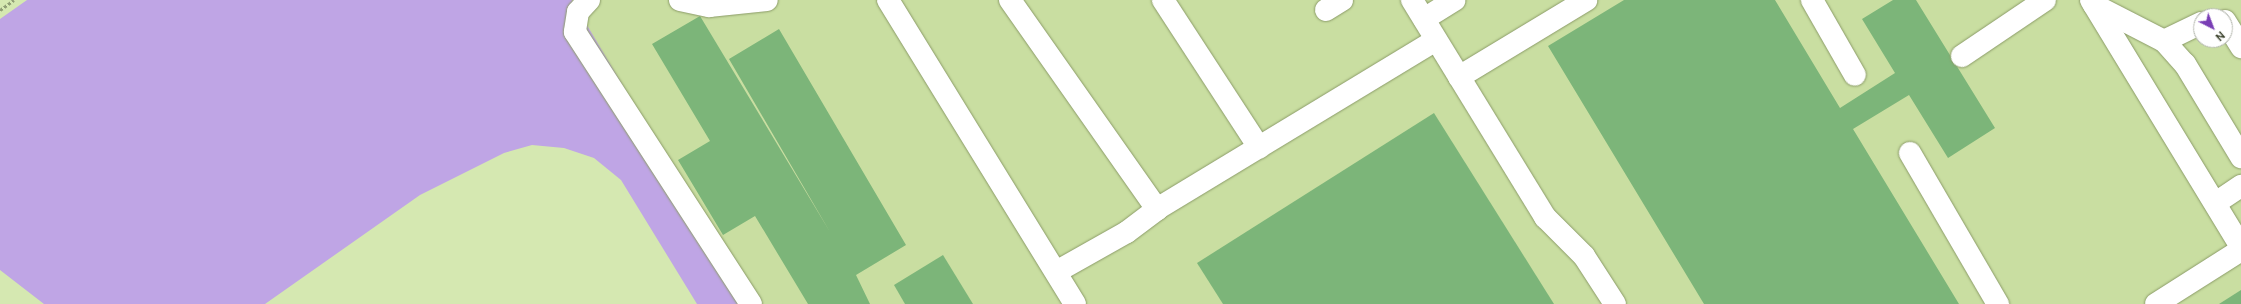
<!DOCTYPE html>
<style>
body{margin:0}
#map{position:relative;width:2241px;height:304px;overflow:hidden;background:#d5e8b1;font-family:Ubuntu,sans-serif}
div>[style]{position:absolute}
.built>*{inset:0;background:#c9dea1}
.green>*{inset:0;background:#bfa5e5}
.building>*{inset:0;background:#7cb579}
.path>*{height:2.5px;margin-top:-1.25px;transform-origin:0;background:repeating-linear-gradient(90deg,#909e76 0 3px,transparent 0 5px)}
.roads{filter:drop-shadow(0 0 1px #8c9c69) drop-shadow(0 0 1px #8c9c69)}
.minor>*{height:22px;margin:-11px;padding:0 11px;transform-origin:11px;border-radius:11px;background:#fff}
span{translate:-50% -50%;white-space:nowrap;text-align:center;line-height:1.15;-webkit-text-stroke:3px #fff;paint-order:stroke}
.north{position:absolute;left:2193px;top:8px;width:40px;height:40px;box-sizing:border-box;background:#fff;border:1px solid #b0b3aa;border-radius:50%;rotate:138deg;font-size:11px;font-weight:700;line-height:16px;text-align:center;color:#39402a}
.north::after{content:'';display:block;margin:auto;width:14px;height:18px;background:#793eb5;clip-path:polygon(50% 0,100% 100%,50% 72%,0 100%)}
</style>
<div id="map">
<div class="built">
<i style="clip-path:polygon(evenodd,572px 0,2241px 0,2241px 304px,753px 304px,572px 0,2201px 16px,2225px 16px,2225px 40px,2201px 40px,2201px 16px)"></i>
</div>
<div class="green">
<i style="clip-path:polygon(27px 0,572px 0,753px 304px,697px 304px,621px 180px,594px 158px,564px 148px,532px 145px,504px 153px,420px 195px,265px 304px,44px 304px,0 270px,0 19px)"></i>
</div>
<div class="building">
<i style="clip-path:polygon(1624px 0,1775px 0,1840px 108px,1895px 73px,1862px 19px,1893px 0,1916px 0,1995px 128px,1948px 158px,1909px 95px,1853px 129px,1959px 304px,1704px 304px,1548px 46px)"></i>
<i style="clip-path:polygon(700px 16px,830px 232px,729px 59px,779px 29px,906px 245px,856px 275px,870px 304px,808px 304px,755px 216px,723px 235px,678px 160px,710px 141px,652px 44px)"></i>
<i style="clip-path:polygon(1434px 113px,1554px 304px,1223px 304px,1197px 263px)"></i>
<i style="clip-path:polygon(943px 255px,973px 304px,905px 304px,894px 285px)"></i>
<i style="clip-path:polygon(2241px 290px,2241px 304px,2219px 304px)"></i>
</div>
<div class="path">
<i style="left:0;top:10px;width:17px;rotate:-36deg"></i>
</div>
<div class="roads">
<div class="minor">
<i style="left:589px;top:0;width:16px;rotate:133deg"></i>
<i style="left:578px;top:12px;width:20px;rotate:99deg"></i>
<i style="left:575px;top:32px;width:324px;rotate:57.1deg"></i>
<i style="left:680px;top:0;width:30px;rotate:12deg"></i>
<i style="left:709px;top:6px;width:58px;rotate:-5.9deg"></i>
<i style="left:888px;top:0;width:357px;rotate:58.4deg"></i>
<i style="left:1010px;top:0;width:256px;rotate:54.9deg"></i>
<i style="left:1163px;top:0;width:176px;rotate:56.9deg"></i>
<i style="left:1412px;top:0;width:255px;rotate:58.5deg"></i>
<i style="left:1545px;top:217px;width:55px;rotate:45deg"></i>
<i style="left:1584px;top:256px;width:57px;rotate:57.1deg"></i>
<i style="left:1812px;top:0;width:86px;rotate:60.2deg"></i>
<i style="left:2091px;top:0;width:289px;rotate:58.7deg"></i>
<i style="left:2094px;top:5px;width:79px;rotate:27.2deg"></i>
<i style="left:2164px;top:41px;width:31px;rotate:48deg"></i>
<i style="left:2185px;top:64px;width:109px;rotate:58.9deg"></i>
<i style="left:1326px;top:10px;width:19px;rotate:-32deg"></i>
<i style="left:1424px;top:19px;width:36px;rotate:-32deg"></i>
<i style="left:2225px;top:21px;width:31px;rotate:58deg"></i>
<i style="left:2164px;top:41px;width:41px;rotate:-25.9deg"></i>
<i style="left:1962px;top:56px;width:100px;rotate:-34deg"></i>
<i style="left:1459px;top:77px;width:149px;rotate:-31.2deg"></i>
<i style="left:1910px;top:153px;width:175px;rotate:59.8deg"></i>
<i style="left:2217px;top:202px;width:29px;rotate:-34deg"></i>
<i style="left:1056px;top:272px;width:81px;rotate:-29.4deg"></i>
<i style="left:1127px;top:232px;width:38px;rotate:-37deg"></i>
<i style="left:1157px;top:209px;width:326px;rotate:-31.2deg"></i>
<i style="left:2156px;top:304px;width:101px;rotate:-32.4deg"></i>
</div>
</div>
<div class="north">N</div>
</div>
